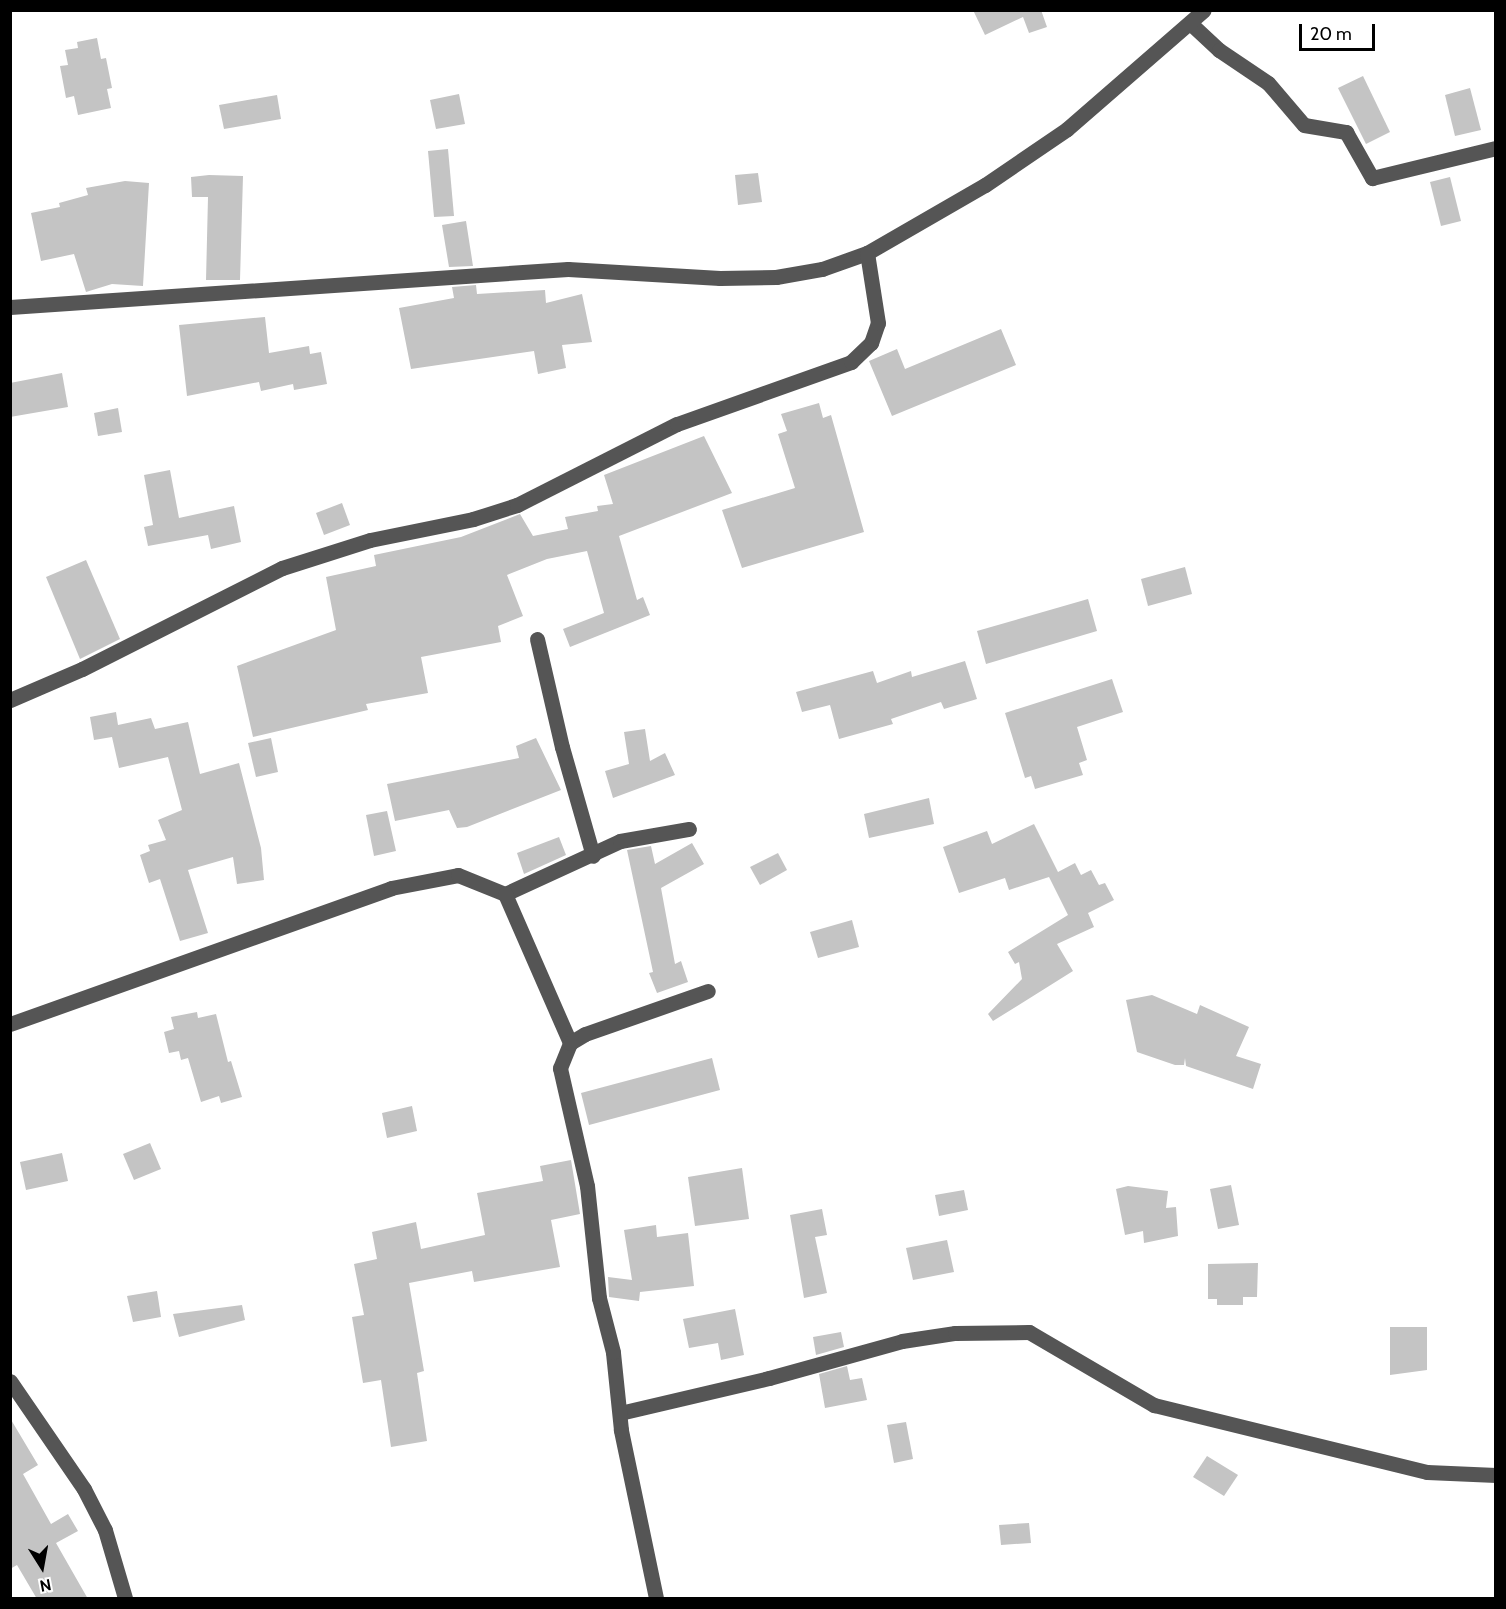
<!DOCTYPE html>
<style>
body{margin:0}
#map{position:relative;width:1506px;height:1609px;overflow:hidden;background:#fff;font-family:Cabin,sans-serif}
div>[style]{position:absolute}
.building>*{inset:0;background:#c4c4c4}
.minor>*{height:15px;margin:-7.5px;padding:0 7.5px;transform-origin:7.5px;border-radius:7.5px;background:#555}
span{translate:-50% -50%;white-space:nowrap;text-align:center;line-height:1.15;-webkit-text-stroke:4.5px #fff;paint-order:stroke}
.frame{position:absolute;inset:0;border:12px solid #000;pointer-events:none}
.north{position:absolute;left:12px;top:1537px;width:60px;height:60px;-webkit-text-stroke:4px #fff;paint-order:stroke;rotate:169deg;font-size:16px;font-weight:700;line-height:24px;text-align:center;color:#000}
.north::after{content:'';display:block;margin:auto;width:21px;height:27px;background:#000;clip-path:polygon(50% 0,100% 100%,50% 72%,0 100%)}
.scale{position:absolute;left:1299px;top:24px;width:76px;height:27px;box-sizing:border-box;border:3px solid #000;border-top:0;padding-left:8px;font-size:18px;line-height:21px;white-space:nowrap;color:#000;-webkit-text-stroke:4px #fff;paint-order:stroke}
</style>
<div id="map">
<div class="building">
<i style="clip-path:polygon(973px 10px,1041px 10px,1047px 27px,1029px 33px,1023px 17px,985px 35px)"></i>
<i style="clip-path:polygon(97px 38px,101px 59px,106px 58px,112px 88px,107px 89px,111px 108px,78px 115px,74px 96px,66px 98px,60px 66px,68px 65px,65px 50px,78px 48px,77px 42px)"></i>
<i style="clip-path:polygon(1363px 76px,1390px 132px,1366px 144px,1338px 88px)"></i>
<i style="clip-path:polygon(1470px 88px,1481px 130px,1455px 136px,1445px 95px)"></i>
<i style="clip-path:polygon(459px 94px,465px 124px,436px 129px,430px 100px)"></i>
<i style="clip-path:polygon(277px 95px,281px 119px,224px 129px,219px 105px)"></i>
<i style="clip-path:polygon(448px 149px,454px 216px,434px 217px,428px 151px)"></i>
<i style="clip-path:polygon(758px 173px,762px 202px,738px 205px,735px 175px)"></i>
<i style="clip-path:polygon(209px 175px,243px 176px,240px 280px,206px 280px,208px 197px,192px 197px,191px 177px)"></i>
<i style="clip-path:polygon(1450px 177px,1461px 221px,1441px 226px,1430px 182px)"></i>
<i style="clip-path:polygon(125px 181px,149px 183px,143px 286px,112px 284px,86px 292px,74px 254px,41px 261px,31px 213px,60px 207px,59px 203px,88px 195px,86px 188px)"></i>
<i style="clip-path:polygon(466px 221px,473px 266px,449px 267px,442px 225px)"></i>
<i style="clip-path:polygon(476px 285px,477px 294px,545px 290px,546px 303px,582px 294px,592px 342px,562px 345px,566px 368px,538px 374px,534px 351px,411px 369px,399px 308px,454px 298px,452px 287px)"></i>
<i style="clip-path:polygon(265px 317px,269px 353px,309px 346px,310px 354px,321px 352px,327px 384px,294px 390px,293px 384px,261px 391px,259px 382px,187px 396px,179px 325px)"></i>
<i style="clip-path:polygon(1001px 329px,1016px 365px,892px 416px,869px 361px,897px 349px,905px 369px)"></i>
<i style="clip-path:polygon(62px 373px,68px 407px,10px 417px,10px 383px)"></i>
<i style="clip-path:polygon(819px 403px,823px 418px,831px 415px,864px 532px,742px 568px,722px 510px,795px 488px,778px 434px,787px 431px,781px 414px)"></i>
<i style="clip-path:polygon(118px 408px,122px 432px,98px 436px,94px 413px)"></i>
<i style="clip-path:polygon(704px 436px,732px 493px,619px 536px,637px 600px,643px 597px,650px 615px,570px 647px,563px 629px,604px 613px,587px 551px,547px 559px,507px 575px,523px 616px,498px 626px,501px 642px,421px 657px,428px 693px,366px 704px,368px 710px,253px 737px,237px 666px,336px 630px,326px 577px,376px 566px,374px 555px,461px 537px,520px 514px,533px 536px,568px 529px,565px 517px,598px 511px,597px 506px,613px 504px,604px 475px)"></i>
<i style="clip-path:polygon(170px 470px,179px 518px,234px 506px,241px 542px,211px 549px,208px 535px,148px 546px,144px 527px,153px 525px,144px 475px)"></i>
<i style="clip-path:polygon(342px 503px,350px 525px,324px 535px,316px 513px)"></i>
<i style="clip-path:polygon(86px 560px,120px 639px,80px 659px,46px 577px)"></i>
<i style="clip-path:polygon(1185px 567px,1192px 594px,1148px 606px,1141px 579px)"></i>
<i style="clip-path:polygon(1088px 599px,1097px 631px,986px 664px,977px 631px)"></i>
<i style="clip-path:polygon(965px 661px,977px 699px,944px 709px,941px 702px,891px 719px,893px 724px,839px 739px,830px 705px,802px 712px,796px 692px,873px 671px,877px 683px,911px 671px,912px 677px)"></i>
<i style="clip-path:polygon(1112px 679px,1123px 712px,1077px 727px,1087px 760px,1079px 763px,1083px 775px,1035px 789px,1031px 776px,1025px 778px,1005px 713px)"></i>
<i style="clip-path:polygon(116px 712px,118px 725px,151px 718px,155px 729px,188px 722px,200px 774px,239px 763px,261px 848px,264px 880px,237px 884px,233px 857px,188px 870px,208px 933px,180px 941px,160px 879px,149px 883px,140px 855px,150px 851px,148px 845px,166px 840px,158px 820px,182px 810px,168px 757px,119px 768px,112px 737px,94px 740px,90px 717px)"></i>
<i style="clip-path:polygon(645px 729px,650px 761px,665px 753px,675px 775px,613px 798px,605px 771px,629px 764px,624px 732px)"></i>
<i style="clip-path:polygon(271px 738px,278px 772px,256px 777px,248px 743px)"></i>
<i style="clip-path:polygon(536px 738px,561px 790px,467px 827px,457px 828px,449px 810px,395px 821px,387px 784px,519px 758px,516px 746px)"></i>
<i style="clip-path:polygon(929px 798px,934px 824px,869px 838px,864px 814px)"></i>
<i style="clip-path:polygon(387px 811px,396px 851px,374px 856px,366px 815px)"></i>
<i style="clip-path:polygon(1034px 824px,1058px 872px,1075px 863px,1081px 875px,1091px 870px,1099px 885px,1105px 883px,1114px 900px,1088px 913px,1094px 927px,1057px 944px,1073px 971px,993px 1021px,988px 1014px,1022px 979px,1019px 962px,1015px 964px,1008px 952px,1068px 915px,1049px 877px,1009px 890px,1005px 878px,959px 893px,943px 847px,987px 831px,992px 844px)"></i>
<i style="clip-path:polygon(559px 837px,566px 855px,524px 874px,517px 853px)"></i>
<i style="clip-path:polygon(692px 843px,704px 864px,661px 888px,675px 964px,681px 961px,688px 982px,657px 993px,649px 973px,653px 972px,627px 850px,651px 846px,655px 864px)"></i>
<i style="clip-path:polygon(778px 853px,787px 870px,760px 885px,750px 867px)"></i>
<i style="clip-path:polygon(852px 920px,859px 947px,818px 958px,810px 932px)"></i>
<i style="clip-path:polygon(1152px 995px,1197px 1014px,1200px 1005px,1249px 1027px,1236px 1056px,1261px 1064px,1253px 1089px,1186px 1066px,1185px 1058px,1184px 1065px,1175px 1065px,1137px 1052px,1126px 1000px)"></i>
<i style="clip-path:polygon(197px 1012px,198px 1018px,216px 1014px,228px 1062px,231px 1061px,242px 1097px,221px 1103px,219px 1096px,201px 1102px,188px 1058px,181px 1060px,179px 1051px,169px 1053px,164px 1032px,174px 1029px,171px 1017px)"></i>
<i style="clip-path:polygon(712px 1058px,720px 1090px,589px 1125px,581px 1093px)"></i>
<i style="clip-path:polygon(412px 1106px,417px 1131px,387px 1138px,382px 1113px)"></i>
<i style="clip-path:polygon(150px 1143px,161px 1169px,134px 1180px,123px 1154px)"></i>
<i style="clip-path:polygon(62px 1153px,68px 1181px,26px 1190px,20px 1162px)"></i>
<i style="clip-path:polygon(571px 1160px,580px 1214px,551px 1220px,560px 1267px,474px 1282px,472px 1271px,409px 1283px,424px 1371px,417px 1373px,427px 1441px,391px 1447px,381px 1380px,363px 1383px,352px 1317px,364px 1315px,354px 1264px,377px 1259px,372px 1232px,416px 1222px,421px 1249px,485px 1235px,477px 1193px,543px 1181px,540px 1166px)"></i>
<i style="clip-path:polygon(742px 1168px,749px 1219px,695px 1226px,688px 1177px)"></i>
<i style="clip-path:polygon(1231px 1185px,1239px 1225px,1218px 1229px,1210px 1189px)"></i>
<i style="clip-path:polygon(1128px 1186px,1168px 1191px,1166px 1208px,1176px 1207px,1178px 1236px,1144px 1243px,1143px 1231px,1125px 1235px,1116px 1189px)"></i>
<i style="clip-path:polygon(964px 1190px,968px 1210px,939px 1216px,935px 1195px)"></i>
<i style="clip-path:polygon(822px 1209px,827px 1235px,815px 1237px,827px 1293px,804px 1298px,790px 1215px)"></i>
<i style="clip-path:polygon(656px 1225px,657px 1237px,688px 1233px,694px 1286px,640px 1292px,639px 1301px,609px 1297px,608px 1277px,632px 1280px,624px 1230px)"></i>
<i style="clip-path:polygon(947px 1240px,954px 1272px,913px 1280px,906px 1248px)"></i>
<i style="clip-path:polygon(1258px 1263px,1257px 1297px,1243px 1297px,1243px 1305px,1217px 1305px,1217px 1299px,1208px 1299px,1208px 1264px)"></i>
<i style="clip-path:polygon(157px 1291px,161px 1317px,133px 1322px,127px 1296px)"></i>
<i style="clip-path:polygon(242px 1305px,245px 1320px,179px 1337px,173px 1314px)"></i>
<i style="clip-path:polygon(735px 1309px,744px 1355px,721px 1360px,718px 1343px,689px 1348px,683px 1319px)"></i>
<i style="clip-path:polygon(1390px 1327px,1427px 1327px,1427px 1370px,1390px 1375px)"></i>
<i style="clip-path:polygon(841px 1332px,844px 1347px,816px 1355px,813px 1337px)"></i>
<i style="clip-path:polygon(847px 1366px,850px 1380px,862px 1378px,867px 1400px,825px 1408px,819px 1374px)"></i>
<i style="clip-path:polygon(10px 1418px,38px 1465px,23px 1474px,51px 1524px,68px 1514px,78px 1531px,56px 1543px,88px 1599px,37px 1599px,17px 1565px,10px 1569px)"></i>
<i style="clip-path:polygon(906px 1422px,913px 1459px,894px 1463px,887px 1425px)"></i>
<i style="clip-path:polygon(1207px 1456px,1238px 1475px,1224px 1496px,1193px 1477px)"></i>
<i style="clip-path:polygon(1029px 1523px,1031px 1543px,1001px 1545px,999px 1525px)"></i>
</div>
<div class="minor">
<i style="left:1190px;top:23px;width:40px;rotate:43deg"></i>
<i style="left:1219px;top:50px;width:59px;rotate:34deg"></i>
<i style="left:1268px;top:83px;width:55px;rotate:49.4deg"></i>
<i style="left:1304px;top:125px;width:43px;rotate:9.5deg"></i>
<i style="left:1346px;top:132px;width:53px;rotate:60.5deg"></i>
<i style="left:1372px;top:178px;width:128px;rotate:-13.6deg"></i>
<i style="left:10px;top:307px;width:559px;rotate:-3.9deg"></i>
<i style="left:568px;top:269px;width:152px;rotate:3.4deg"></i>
<i style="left:720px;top:278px;width:56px;rotate:-1deg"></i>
<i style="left:776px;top:277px;width:47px;rotate:-9.9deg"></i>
<i style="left:822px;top:269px;width:48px;rotate:-19.6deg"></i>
<i style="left:867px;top:253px;width:136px;rotate:-30deg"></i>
<i style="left:985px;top:185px;width:99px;rotate:-34.3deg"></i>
<i style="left:1067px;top:129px;width:181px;rotate:-41deg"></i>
<i style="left:537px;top:639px;width:111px;rotate:77deg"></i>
<i style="left:562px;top:747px;width:113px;rotate:74.1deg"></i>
<i style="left:10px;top:700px;width:78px;rotate:-23.3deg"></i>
<i style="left:82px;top:669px;width:224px;rotate:-26.8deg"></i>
<i style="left:282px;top:568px;width:92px;rotate:-17.7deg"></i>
<i style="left:370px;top:540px;width:105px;rotate:-11.5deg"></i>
<i style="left:473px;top:519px;width:46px;rotate:-17.7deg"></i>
<i style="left:517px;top:505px;width:179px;rotate:-26.9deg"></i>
<i style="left:677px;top:424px;width:185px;rotate:-19.6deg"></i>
<i style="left:851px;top:362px;width:28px;rotate:-44deg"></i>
<i style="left:871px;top:343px;width:21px;rotate:-71deg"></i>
<i style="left:878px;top:323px;width:71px;rotate:-98.9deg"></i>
<i style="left:505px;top:894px;width:127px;rotate:-24.7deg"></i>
<i style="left:620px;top:841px;width:70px;rotate:-9.9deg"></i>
<i style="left:10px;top:1024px;width:405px;rotate:-19.6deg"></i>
<i style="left:391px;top:888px;width:68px;rotate:-11deg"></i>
<i style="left:458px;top:875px;width:51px;rotate:22deg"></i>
<i style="left:505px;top:894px;width:163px;rotate:66.4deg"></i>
<i style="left:10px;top:1381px;width:131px;rotate:55.6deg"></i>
<i style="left:84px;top:1489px;width:46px;rotate:62.9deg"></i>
<i style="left:105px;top:1530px;width:71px;rotate:73.6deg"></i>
<i style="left:620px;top:1413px;width:153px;rotate:-13.2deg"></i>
<i style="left:769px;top:1378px;width:138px;rotate:-15.5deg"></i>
<i style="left:902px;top:1341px;width:54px;rotate:-8.6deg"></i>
<i style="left:955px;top:1333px;width:74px;rotate:-0.8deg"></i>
<i style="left:1029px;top:1332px;width:145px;rotate:30.3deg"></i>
<i style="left:1154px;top:1405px;width:281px;rotate:13.8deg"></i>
<i style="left:1427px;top:1472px;width:69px;rotate:2.5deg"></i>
<i style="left:656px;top:1598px;width:172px;rotate:-101.8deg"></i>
<i style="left:621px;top:1430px;width:78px;rotate:-95.9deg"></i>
<i style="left:613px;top:1352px;width:56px;rotate:-104.5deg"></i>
<i style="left:599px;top:1298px;width:113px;rotate:-96.1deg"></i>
<i style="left:587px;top:1186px;width:121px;rotate:-102.9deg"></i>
<i style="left:560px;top:1068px;width:27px;rotate:-68deg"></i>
<i style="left:570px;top:1043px;width:17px;rotate:-31deg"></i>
<i style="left:585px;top:1034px;width:130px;rotate:-19.3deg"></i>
</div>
<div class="frame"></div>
<div class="north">N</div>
<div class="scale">20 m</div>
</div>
